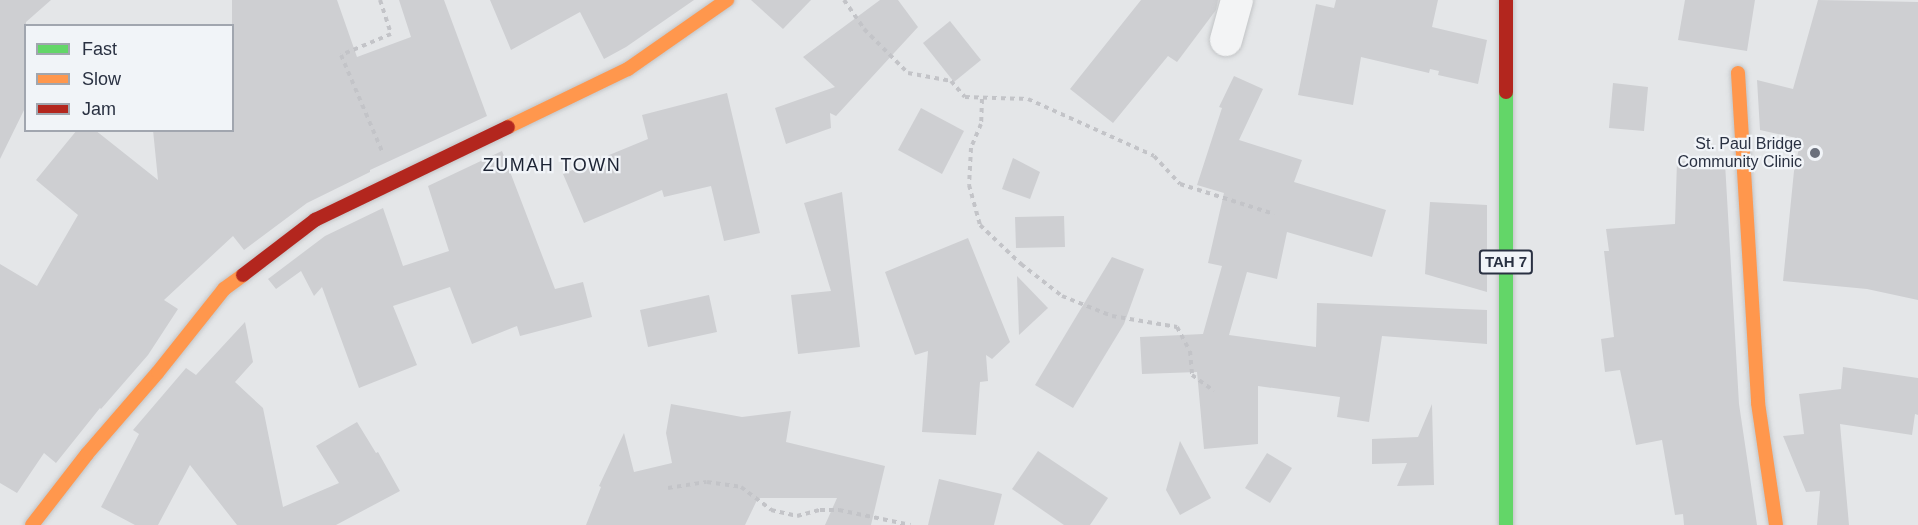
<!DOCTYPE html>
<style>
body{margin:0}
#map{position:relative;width:1918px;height:525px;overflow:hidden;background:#e4e6e8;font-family:Helvetica,sans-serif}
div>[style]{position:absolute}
.building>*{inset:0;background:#cecfd2}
.path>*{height:4px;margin-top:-2px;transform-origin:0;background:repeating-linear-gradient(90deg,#c3c4c8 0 4.5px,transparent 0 9px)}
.roads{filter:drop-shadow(0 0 2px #c2c4c6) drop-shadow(0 0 2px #c2c4c6)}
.street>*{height:32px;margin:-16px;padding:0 16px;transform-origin:16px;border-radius:16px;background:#f3f4f5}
.fast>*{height:14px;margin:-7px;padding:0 7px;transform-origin:7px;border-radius:7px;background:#63d668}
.slow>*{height:14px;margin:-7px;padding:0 7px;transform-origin:7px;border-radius:7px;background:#ff974d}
.jam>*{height:14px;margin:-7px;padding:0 7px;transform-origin:7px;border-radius:7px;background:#b3261e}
.dots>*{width:16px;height:16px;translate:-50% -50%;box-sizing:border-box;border:3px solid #f1f4f8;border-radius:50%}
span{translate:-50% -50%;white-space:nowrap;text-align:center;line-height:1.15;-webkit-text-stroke:4.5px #f1f4f8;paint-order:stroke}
.shield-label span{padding:2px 4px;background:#f1f4f8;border:2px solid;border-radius:4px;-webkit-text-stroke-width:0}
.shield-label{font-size:15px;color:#2a3142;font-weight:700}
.poi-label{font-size:16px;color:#2a3142}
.right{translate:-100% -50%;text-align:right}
.neighbourhood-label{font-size:18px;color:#1c2333;letter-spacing:1.5px}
.legend{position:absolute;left:24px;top:24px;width:210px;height:108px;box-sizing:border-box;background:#f1f4f8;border:2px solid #a1a6af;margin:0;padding:8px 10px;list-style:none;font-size:18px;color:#2a3142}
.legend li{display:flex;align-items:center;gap:12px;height:30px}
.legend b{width:30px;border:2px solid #a1a6af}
</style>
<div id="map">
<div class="building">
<i style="clip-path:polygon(0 0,51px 0,26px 22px,26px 106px,0 159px)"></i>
<i style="clip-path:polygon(232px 0,337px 0,357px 57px,411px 37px,399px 0,444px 0,487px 116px,370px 170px,370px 172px,307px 203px,244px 250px,233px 236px,164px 300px,178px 309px,148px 355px,101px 409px,100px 408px,56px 463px,44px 453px,17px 493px,0 483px,0 264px,37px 286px,78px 215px,36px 180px,77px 130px,95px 130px,158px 180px,153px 130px,232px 130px)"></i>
<i style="clip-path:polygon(490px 0,694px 0,626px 47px,604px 59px,580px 12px,511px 50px)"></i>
<i style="clip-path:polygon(751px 0,811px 0,783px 29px)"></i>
<i style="clip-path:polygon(880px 0,898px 0,918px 27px,836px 116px,830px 113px,831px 128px,786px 144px,775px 108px,835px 87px,803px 57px)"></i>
<i style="clip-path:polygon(1141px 0,1218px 0,1216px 10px,1177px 62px,1168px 56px,1113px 123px,1070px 89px)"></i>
<i style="clip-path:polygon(1336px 0,1438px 0,1432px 27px,1487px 40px,1478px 84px,1438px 75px,1439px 71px,1430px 69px,1429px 73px,1361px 57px,1353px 105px,1298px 95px,1316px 4px,1334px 8px)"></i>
<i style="clip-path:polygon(1685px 0,1755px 0,1747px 51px,1678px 40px)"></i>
<i style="clip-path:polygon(1818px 0,1918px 2px,1918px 300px,1867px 289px,1783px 281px,1794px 171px,1801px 139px,1760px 130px,1757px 80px,1793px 89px)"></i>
<i style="clip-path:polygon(950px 21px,981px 60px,954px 82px,923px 43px)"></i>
<i style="clip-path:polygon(1234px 76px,1263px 89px,1239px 140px,1302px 160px,1294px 182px,1386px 210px,1372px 257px,1287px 232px,1277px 279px,1247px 272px,1229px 335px,1316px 347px,1317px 303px,1487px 310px,1487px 344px,1382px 336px,1369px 422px,1337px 417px,1340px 397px,1258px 386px,1258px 444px,1204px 449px,1197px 372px,1142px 374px,1140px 337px,1203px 334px,1222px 266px,1208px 263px,1224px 193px,1197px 185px,1222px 108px,1219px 107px)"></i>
<i style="clip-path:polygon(1613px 83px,1648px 87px,1644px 131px,1609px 128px)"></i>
<i style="clip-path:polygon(727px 93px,760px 233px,724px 241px,711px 186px,664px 197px,662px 190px,584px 223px,563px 174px,648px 139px,642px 115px)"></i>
<i style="clip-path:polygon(921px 108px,964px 131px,942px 174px,898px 150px)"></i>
<i style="clip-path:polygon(502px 151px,555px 289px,583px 282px,592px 317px,520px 336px,517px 326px,472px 344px,450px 287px,393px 306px,417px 365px,359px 388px,322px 287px,314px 296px,301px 271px,276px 289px,268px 279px,325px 236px,383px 208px,403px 266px,449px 251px,428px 186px)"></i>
<i style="clip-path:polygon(1013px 158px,1040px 172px,1030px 199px,1002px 189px)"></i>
<i style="clip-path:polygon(1677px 161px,1725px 163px,1739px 404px,1757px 525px,1684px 525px,1683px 514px,1675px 515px,1662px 440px,1636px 445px,1620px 370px,1605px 372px,1601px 339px,1614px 337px,1604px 251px,1609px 251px,1606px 229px,1675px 224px)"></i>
<i style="clip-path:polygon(842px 192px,860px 347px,798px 354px,791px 295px,831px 291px,804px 203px)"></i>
<i style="clip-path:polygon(1430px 202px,1487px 205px,1487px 292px,1425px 274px)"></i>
<i style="clip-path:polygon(1064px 216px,1065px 247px,1016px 248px,1015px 217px)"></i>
<i style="clip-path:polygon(968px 238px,1010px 342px,992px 359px,986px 355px,988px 381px,980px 382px,976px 435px,922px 432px,928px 351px,915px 355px,885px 272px)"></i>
<i style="clip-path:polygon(1112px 257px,1144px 269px,1124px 324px,1073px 408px,1035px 385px)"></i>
<i style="clip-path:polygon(1017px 276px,1048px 308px,1019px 335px)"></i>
<i style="clip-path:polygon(709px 295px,717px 332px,648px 347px,640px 310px)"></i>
<i style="clip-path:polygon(245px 322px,253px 362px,235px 382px,263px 408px,283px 507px,339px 483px,316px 446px,357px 422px,376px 453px,378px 452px,400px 491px,336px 525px,237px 525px,190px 465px,158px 525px,135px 525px,101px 507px,139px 434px,133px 430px,186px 368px,196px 375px)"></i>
<i style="clip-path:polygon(1843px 367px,1918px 378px,1918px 415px,1915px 414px,1912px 435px,1840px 424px,1849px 525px,1817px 525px,1820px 491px,1806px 492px,1783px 436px,1804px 434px,1799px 394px,1841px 389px)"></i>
<i style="clip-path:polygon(671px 404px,742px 417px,791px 411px,786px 442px,885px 466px,871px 525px,825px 525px,837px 498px,758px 498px,745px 525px,586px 525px,601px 487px,599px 486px,624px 433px,634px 472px,672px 463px,666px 433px)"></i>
<i style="clip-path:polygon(1432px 404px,1434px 485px,1397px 486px,1407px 463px,1372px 464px,1372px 439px,1418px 437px)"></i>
<i style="clip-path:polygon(1180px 441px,1211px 498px,1180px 515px,1166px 490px)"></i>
<i style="clip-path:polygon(1038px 451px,1108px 498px,1090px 525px,1064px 525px,1012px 489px)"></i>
<i style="clip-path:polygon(1267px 453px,1292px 468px,1270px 503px,1245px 488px)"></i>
<i style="clip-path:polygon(939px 479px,1002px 494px,994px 525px,928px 525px)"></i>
</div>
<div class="path">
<i style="left:380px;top:0;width:36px;rotate:72deg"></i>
<i style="left:391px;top:34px;width:54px;rotate:157.2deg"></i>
<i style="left:341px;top:55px;width:104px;rotate:66.9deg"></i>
<i style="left:844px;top:0;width:35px;rotate:55deg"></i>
<i style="left:864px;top:29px;width:62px;rotate:45deg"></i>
<i style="left:908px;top:73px;width:44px;rotate:10.5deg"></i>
<i style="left:951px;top:81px;width:21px;rotate:49deg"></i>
<i style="left:965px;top:97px;width:63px;rotate:1.8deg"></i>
<i style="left:1028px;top:99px;width:138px;rotate:24.3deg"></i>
<i style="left:1154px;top:156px;width:38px;rotate:47deg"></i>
<i style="left:1180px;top:184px;width:99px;rotate:17.7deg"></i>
<i style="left:982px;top:99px;width:25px;rotate:92deg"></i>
<i style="left:981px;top:124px;width:26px;rotate:113deg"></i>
<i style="left:971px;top:148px;width:37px;rotate:93deg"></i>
<i style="left:969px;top:185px;width:41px;rotate:74.6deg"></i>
<i style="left:980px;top:225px;width:57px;rotate:43.6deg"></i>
<i style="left:1021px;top:264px;width:52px;rotate:38deg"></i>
<i style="left:1062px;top:296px;width:54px;rotate:21.8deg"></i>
<i style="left:1112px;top:316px;width:66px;rotate:9.6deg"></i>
<i style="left:1177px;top:327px;width:27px;rotate:62deg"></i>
<i style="left:1190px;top:351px;width:24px;rotate:85deg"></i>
<i style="left:1192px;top:375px;width:27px;rotate:36deg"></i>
<i style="left:668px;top:488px;width:39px;rotate:-9deg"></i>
<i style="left:707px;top:482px;width:34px;rotate:8deg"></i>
<i style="left:741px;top:487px;width:38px;rotate:37deg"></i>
<i style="left:771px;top:510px;width:27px;rotate:13deg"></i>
<i style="left:797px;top:516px;width:24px;rotate:-15deg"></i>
<i style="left:820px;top:510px;width:19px"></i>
<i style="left:839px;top:510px;width:73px;rotate:11.9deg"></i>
</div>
<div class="roads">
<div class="street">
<i style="left:1226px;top:40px;width:41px;rotate:-74.6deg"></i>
</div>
<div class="fast">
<i style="left:1506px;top:92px;width:433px;rotate:90deg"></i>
</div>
<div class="slow">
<i style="left:1738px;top:73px;width:331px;rotate:86.5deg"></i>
<i style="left:1758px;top:403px;width:123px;rotate:81.6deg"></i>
<i style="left:508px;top:127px;width:133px;rotate:-25.8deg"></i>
<i style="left:628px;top:69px;width:121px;rotate:-34.9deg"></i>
<i style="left:32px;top:525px;width:90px;rotate:-52.2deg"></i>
<i style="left:87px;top:454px;width:108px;rotate:-49.1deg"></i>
<i style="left:158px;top:372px;width:106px;rotate:-51.5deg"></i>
<i style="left:224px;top:289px;width:24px;rotate:-36deg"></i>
</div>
<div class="jam">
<i style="left:1506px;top:0;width:92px;rotate:90deg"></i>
<i style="left:243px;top:275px;width:91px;rotate:-37.4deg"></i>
<i style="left:315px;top:220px;width:214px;rotate:-25.7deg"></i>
</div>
</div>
<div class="dots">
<i style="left:1815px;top:153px;background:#6b707c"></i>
</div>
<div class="shield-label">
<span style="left:1506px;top:262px">TAH 7</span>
</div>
<div class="poi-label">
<span class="right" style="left:1802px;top:153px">St. Paul Bridge<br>Community Clinic</span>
</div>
<div class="neighbourhood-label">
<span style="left:552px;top:165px">ZUMAH TOWN</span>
</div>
<ul class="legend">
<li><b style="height:8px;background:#63d668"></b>Fast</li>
<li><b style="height:8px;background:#ff974d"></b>Slow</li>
<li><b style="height:8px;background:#b3261e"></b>Jam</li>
</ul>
</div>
